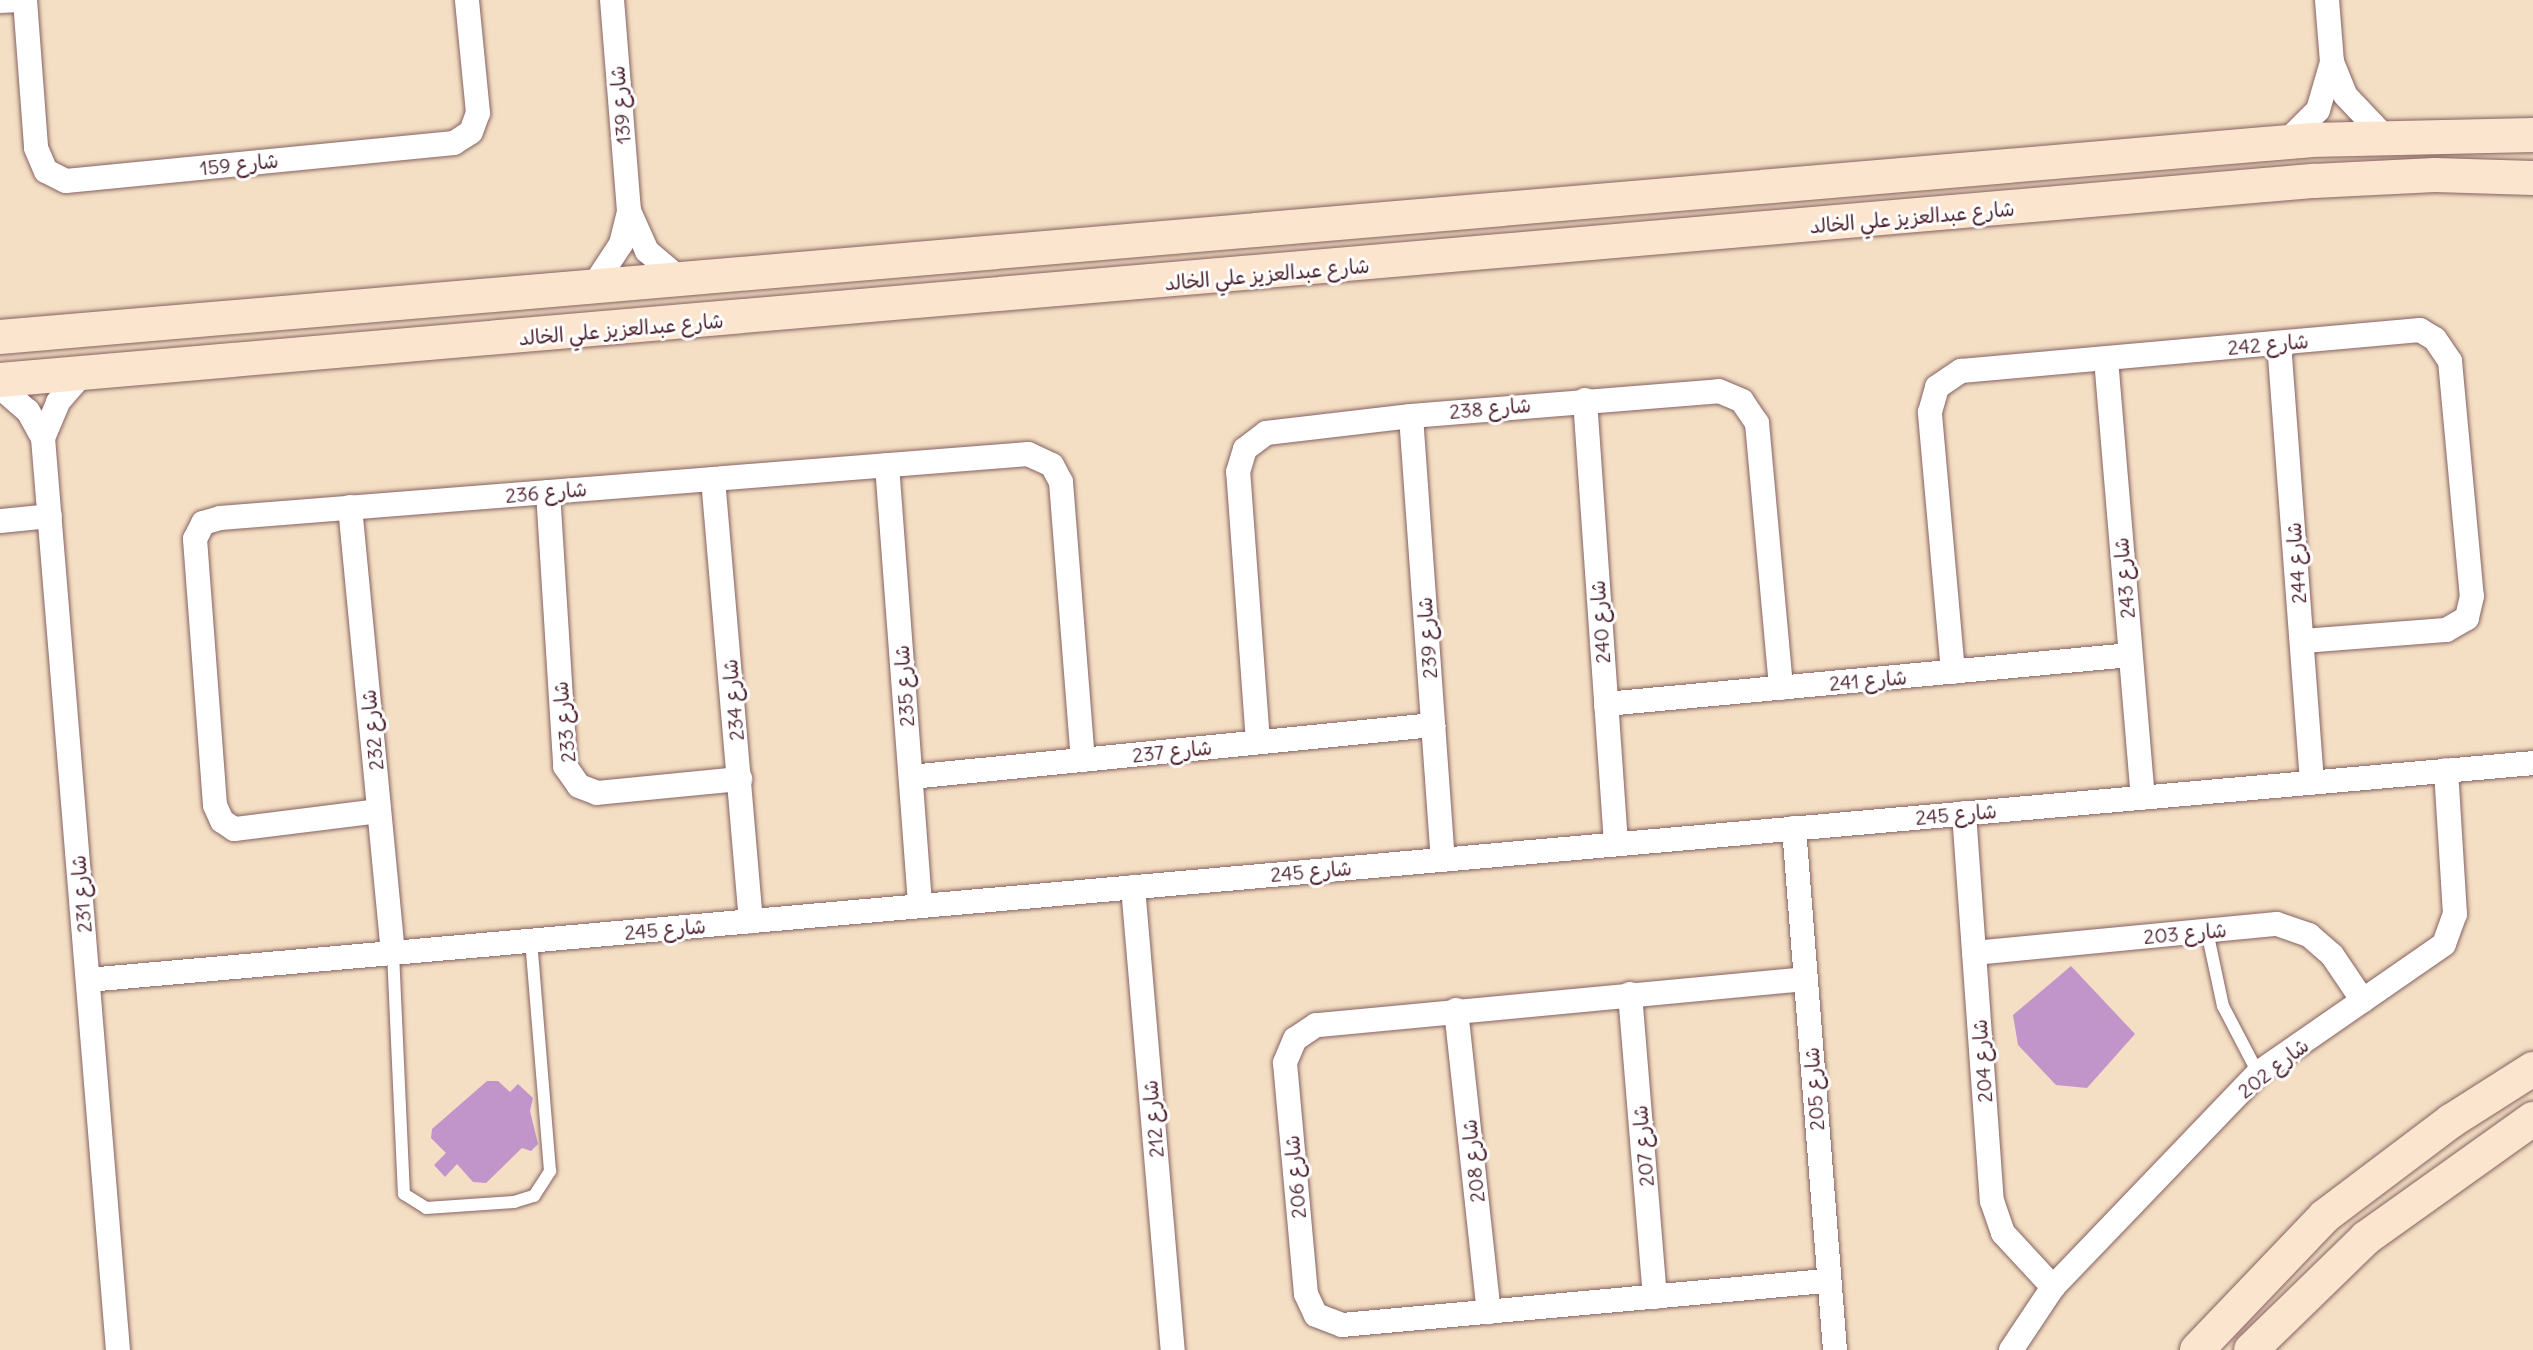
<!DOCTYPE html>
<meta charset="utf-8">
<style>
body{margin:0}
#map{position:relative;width:2533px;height:1350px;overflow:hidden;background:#f4dfc4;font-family:Delius,"Playpen Sans Arabic",sans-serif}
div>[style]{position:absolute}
.building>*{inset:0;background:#c194ca}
.roads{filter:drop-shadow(0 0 2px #866261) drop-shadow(0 0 2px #866261)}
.lane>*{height:12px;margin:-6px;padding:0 6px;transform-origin:6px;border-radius:6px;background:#fff}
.street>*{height:24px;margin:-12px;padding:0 12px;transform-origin:12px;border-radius:12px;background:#fff}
.secondary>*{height:34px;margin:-17px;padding:0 17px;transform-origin:17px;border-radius:17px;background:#fce5cf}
span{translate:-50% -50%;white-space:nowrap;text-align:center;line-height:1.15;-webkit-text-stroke:6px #fff;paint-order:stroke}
.street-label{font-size:20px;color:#4a1f2b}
</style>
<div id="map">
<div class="building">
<i style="clip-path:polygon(2071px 966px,2135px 1034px,2087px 1088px,2056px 1085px,2018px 1045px,2013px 1015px)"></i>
<i style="clip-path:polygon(487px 1081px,498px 1081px,510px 1092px,518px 1084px,533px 1098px,530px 1111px,538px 1144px,531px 1151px,522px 1148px,486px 1183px,473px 1182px,457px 1164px,445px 1177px,434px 1165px,446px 1153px,431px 1138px,432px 1129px)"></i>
</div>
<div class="roads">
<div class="lane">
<i style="left:2207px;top:931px;width:77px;rotate:78deg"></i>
<i style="left:2223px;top:1006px;width:76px;rotate:62.4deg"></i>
<i style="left:393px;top:953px;width:241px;rotate:87.4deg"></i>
<i style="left:404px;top:1194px;width:26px;rotate:32deg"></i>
<i style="left:426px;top:1208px;width:88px;rotate:-3.9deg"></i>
<i style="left:514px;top:1202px;width:21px;rotate:-17deg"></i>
<i style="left:534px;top:1196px;width:30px;rotate:-57deg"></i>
<i style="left:550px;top:1171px;width:231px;rotate:-94.7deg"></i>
</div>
<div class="street">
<i style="left:25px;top:0;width:148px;rotate:85.7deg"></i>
<i style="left:36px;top:148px;width:25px;rotate:67deg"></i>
<i style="left:46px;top:171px;width:22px;rotate:27deg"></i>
<i style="left:66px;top:181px;width:390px;rotate:-5.6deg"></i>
<i style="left:454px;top:143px;width:20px;rotate:-33deg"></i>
<i style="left:471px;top:132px;width:20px;rotate:-70deg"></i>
<i style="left:478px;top:113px;width:114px;rotate:-95.6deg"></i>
<i style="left:2327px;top:0;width:62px;rotate:85.4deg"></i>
<i style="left:2332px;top:62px;width:35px;rotate:68deg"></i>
<i style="left:2345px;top:95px;width:55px;rotate:46.5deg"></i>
<i style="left:0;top:1px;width:19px;rotate:-3deg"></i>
<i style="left:2286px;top:142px;width:45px;rotate:-45deg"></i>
<i style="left:2318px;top:110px;width:50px;rotate:-73.7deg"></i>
<i style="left:629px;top:211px;width:44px;rotate:65.8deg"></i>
<i style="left:647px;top:251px;width:45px;rotate:40.5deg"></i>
<i style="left:592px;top:288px;width:53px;rotate:-56.6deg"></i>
<i style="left:621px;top:244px;width:34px;rotate:-76deg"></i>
<i style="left:629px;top:211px;width:212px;rotate:-94.6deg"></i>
<i style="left:2279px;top:343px;width:440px;rotate:85.7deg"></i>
<i style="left:2106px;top:359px;width:440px;rotate:85.2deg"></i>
<i style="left:0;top:387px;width:37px;rotate:41deg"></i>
<i style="left:28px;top:411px;width:31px;rotate:61deg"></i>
<i style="left:43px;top:438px;width:915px;rotate:85.3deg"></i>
<i style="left:1585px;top:400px;width:445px;rotate:86deg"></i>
<i style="left:1411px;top:416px;width:445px;rotate:85.9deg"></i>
<i style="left:43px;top:438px;width:39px;rotate:-67deg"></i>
<i style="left:58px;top:402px;width:37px;rotate:-49deg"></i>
<i style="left:887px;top:465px;width:442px;rotate:85.7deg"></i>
<i style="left:713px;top:479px;width:444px;rotate:85.1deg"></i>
<i style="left:548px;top:492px;width:275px;rotate:86.4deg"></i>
<i style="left:565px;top:766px;width:24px;rotate:55deg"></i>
<i style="left:579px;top:786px;width:19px;rotate:21deg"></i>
<i style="left:597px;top:793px;width:144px;rotate:-5.6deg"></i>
<i style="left:350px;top:507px;width:448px;rotate:84.5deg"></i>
<i style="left:0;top:521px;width:50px;rotate:-5.7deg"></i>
<i style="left:1953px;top:672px;width:261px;rotate:-95.1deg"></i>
<i style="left:1930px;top:412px;width:26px;rotate:-74deg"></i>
<i style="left:1937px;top:387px;width:29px;rotate:-34deg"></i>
<i style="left:1961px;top:371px;width:461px;rotate:-5.1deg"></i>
<i style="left:2420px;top:330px;width:17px;rotate:31deg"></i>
<i style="left:2435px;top:339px;width:27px;rotate:56deg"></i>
<i style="left:2450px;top:361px;width:236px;rotate:84.7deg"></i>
<i style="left:2472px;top:596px;width:23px;rotate:103deg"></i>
<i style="left:2467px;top:618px;width:24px;rotate:150deg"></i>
<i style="left:2446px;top:630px;width:144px;rotate:175.6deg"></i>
<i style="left:1606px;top:704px;width:526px;rotate:-5.34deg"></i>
<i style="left:1258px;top:742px;width:271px;rotate:-94.2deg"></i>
<i style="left:1238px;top:472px;width:24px;rotate:-73deg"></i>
<i style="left:1245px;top:449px;width:26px;rotate:-37deg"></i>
<i style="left:1266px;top:433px;width:146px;rotate:-6.7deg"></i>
<i style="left:1411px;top:416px;width:309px;rotate:-4.6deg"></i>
<i style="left:1719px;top:391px;width:25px;rotate:23deg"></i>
<i style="left:1742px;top:401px;width:27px;rotate:56deg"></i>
<i style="left:1757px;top:423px;width:266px;rotate:84.8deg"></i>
<i style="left:911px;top:777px;width:525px;rotate:-5.69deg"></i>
<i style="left:379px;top:811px;width:146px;rotate:172.9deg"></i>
<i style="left:234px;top:829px;width:14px;rotate:-146deg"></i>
<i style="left:222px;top:821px;width:17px;rotate:-114deg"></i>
<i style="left:215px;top:805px;width:267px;rotate:-94.3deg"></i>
<i style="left:195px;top:539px;width:18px;rotate:-63deg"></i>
<i style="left:203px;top:523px;width:18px;rotate:-16deg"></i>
<i style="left:220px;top:518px;width:811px;rotate:-4.53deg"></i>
<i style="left:1028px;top:454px;width:26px;rotate:25deg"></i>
<i style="left:1052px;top:465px;width:19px;rotate:62deg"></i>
<i style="left:1061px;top:482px;width:279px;rotate:85.5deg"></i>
<i style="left:1964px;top:813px;width:389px;rotate:85.9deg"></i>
<i style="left:1992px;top:1201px;width:34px;rotate:71deg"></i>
<i style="left:2003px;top:1233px;width:74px;rotate:47.2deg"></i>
<i style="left:1794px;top:828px;width:524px;rotate:85.51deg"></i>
<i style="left:1133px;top:887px;width:465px;rotate:85.1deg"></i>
<i style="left:1974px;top:953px;width:304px;rotate:-5.5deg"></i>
<i style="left:2277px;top:924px;width:34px;rotate:19deg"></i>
<i style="left:2309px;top:935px;width:30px;rotate:41deg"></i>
<i style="left:2332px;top:955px;width:55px;rotate:56deg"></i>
<i style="left:1806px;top:979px;width:492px;rotate:174.6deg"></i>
<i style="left:1316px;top:1025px;width:25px;rotate:146deg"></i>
<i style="left:1295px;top:1039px;width:26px;rotate:113deg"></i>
<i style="left:1285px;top:1063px;width:232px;rotate:84.8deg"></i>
<i style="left:1306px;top:1294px;width:23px;rotate:65deg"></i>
<i style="left:1316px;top:1315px;width:28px;rotate:21deg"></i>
<i style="left:1342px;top:1325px;width:489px;rotate:-5.2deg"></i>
<i style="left:88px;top:980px;width:2455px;rotate:-5.07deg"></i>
<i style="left:1630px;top:994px;width:304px;rotate:85.3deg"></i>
<i style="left:1456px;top:1010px;width:304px;rotate:83.8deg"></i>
<i style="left:2011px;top:1350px;width:76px;rotate:-56.3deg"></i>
<i style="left:2053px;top:1287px;width:296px;rotate:-46.2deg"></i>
<i style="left:2258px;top:1073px;width:226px;rotate:-34.7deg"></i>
<i style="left:2444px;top:944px;width:32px;rotate:-70deg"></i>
<i style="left:2455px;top:914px;width:144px;rotate:-93.6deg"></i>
</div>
<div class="secondary">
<i style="left:0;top:337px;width:2318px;rotate:-4.87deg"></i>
<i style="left:2310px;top:140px;width:223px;rotate:-1.3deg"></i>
<i style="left:0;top:380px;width:2323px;rotate:-4.92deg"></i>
<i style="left:2314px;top:181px;width:121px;rotate:-2.8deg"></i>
<i style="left:2435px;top:175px;width:98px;rotate:1.8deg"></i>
<i style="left:2197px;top:1350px;width:185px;rotate:-46.3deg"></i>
<i style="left:2325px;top:1216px;width:158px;rotate:-37deg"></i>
<i style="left:2451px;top:1121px;width:97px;rotate:-32.4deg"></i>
<i style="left:2251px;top:1350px;width:161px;rotate:-44.2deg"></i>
<i style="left:2366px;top:1238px;width:205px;rotate:-35.5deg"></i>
</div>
</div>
<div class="street-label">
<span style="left:620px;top:105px;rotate:-95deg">شارع 139</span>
<span style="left:239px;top:164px;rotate:-6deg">شارع 159</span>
<span style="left:1912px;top:217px;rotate:-5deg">شارع عبدالعزيز علي الخالد</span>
<span style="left:1267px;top:274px;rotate:-5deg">شارع عبدالعزيز علي الخالد</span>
<span style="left:621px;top:329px;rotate:-5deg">شارع عبدالعزيز علي الخالد</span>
<span style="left:2268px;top:344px;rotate:-5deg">شارع 242</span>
<span style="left:1490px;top:408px;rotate:-5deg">شارع 238</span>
<span style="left:546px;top:492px;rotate:-5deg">شارع 236</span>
<span style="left:2296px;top:563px;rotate:-94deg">شارع 244</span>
<span style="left:2124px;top:578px;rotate:-95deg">شارع 243</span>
<span style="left:1600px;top:622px;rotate:-94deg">شارع 240</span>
<span style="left:1427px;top:638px;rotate:-94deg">شارع 239</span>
<span style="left:1868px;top:680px;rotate:-5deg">شارع 241</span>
<span style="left:904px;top:686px;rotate:-94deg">شارع 235</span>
<span style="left:733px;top:700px;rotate:-95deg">شارع 234</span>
<span style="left:564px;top:722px;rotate:-96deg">شارع 233</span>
<span style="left:372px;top:730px;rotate:-96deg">شارع 232</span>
<span style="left:1172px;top:751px;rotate:-6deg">شارع 237</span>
<span style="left:1956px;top:814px;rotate:-5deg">شارع 245</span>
<span style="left:1311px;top:871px;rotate:-5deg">شارع 245</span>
<span style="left:81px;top:894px;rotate:-95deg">شارع 231</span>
<span style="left:665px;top:929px;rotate:-5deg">شارع 245</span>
<span style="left:2185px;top:933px;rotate:-5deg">شارع 203</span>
<span style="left:1982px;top:1061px;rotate:-94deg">شارع 204</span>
<span style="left:2273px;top:1068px;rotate:-38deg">شارع 202</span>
<span style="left:1814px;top:1089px;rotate:-94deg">شارع 205</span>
<span style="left:1153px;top:1119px;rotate:-95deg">شارع 212</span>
<span style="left:1643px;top:1146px;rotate:-95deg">شارع 207</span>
<span style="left:1473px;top:1161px;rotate:-96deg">شارع 208</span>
<span style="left:1295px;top:1177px;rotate:-95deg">شارع 206</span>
</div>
</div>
